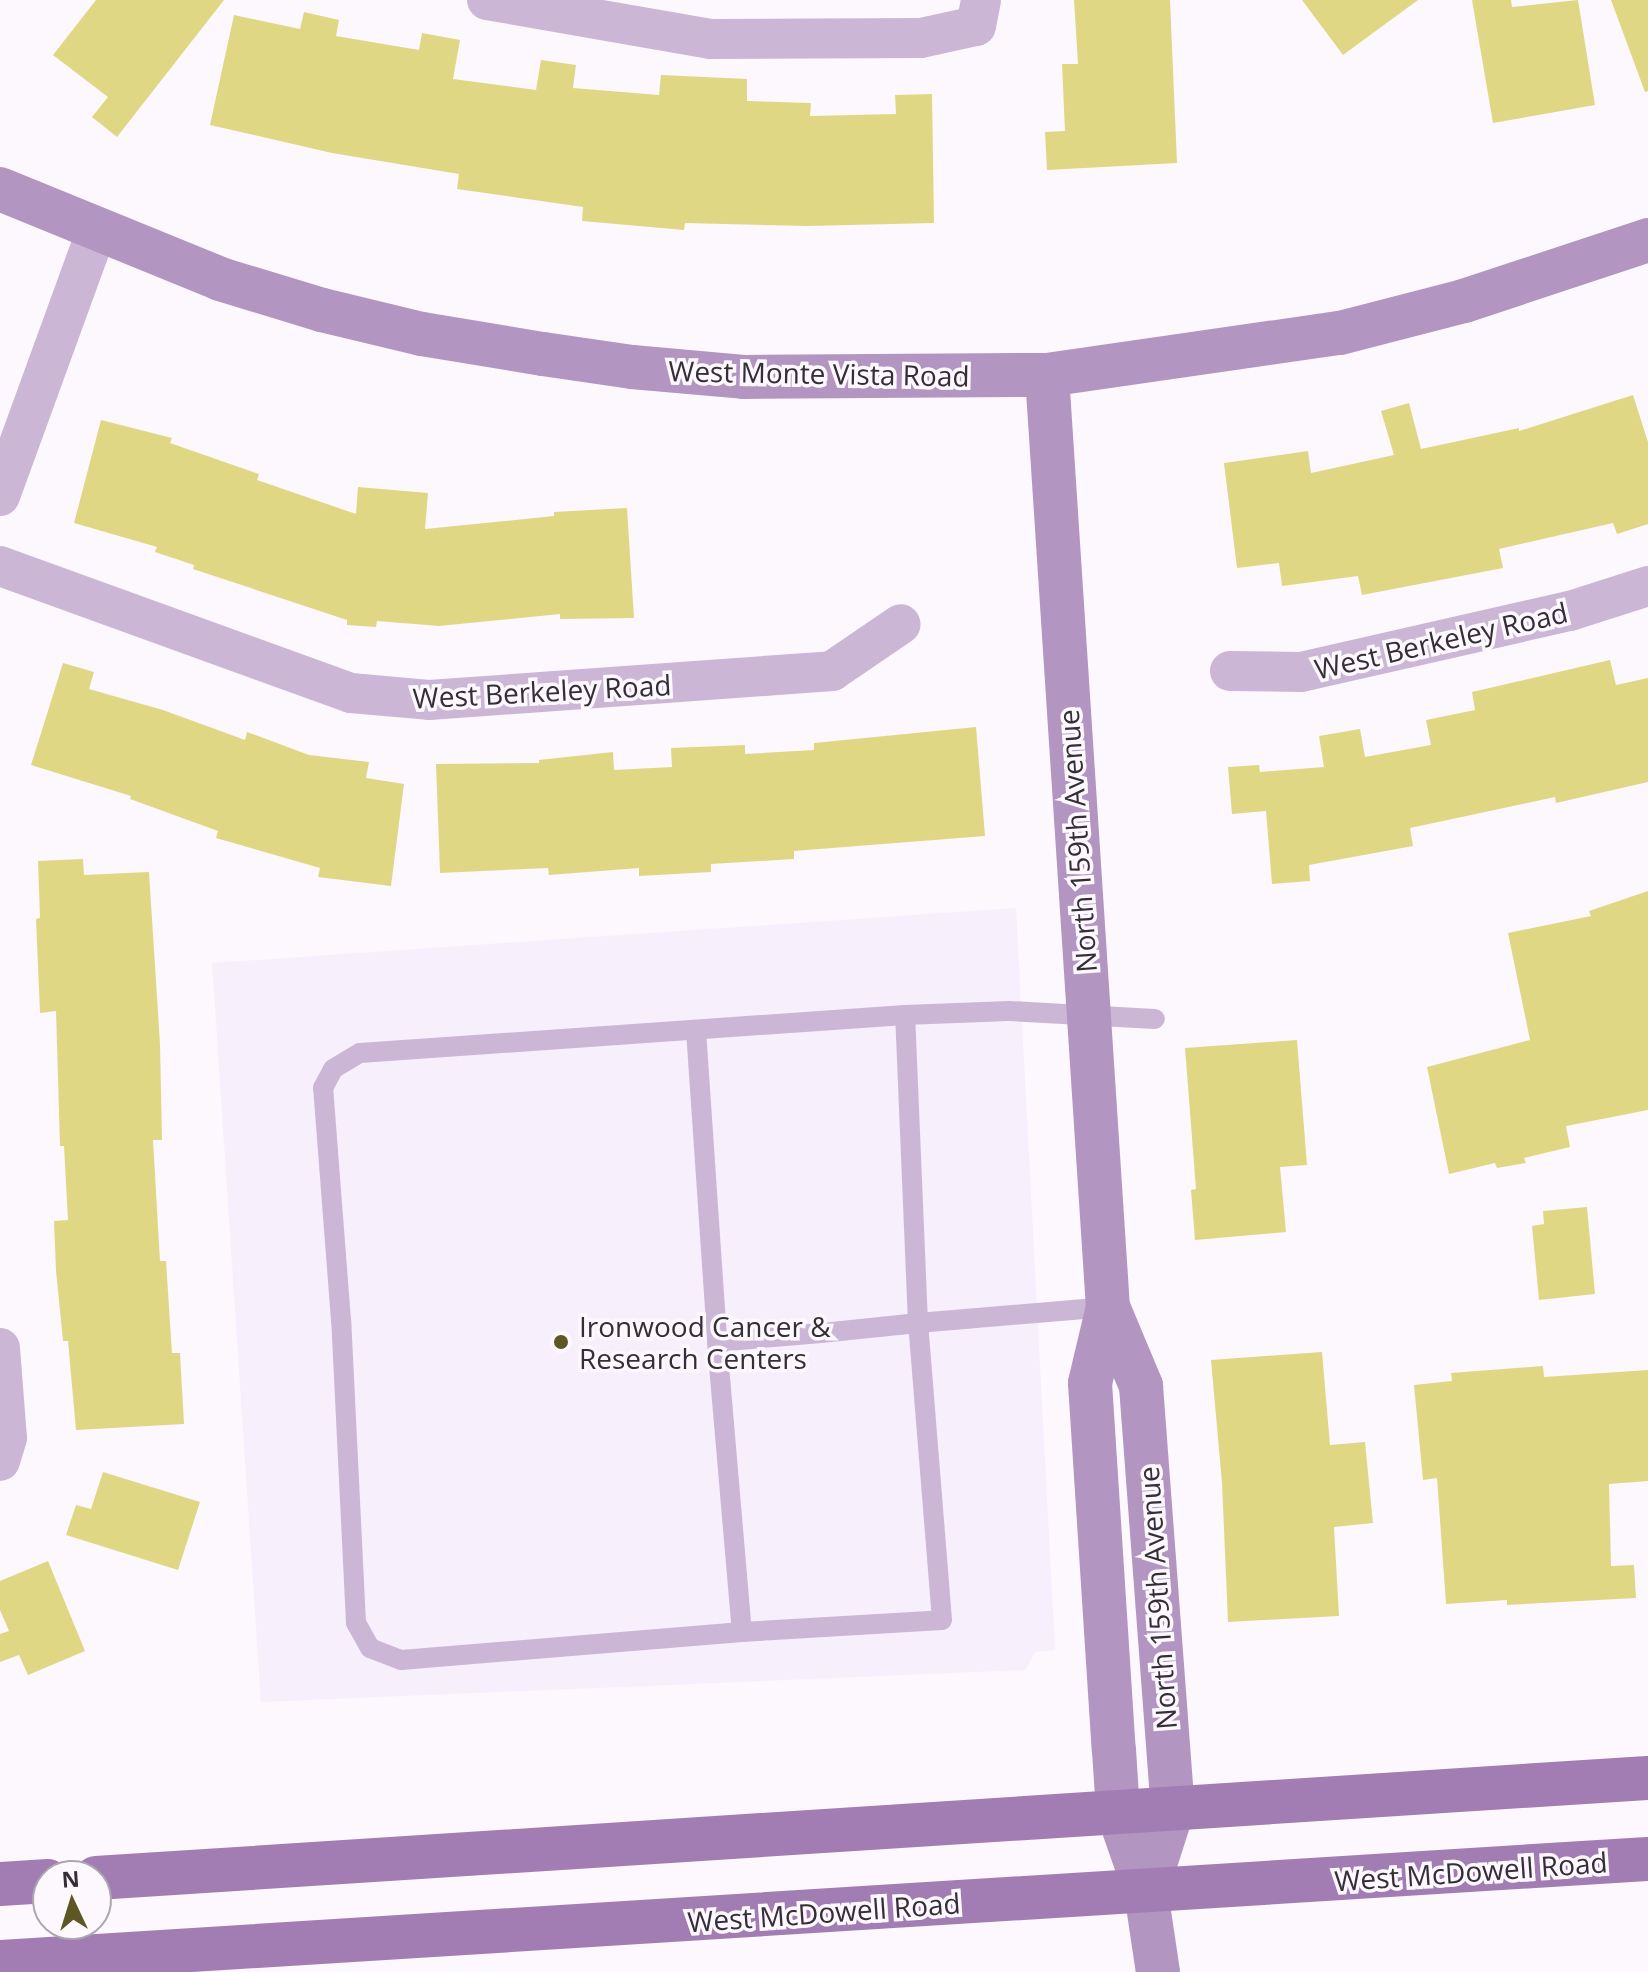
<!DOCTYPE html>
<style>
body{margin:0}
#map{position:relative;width:1648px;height:1972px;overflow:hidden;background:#fcf8fe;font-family:"Open Sans",sans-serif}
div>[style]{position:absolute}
.built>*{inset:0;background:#f8effd}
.building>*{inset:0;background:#e0d784}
.lane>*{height:20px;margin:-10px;padding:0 10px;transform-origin:10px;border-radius:10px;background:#cbb7d5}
.street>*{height:40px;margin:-20px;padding:0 20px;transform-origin:20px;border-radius:20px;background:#cbb7d5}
.secondary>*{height:44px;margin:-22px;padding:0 22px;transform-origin:22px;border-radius:22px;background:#b395c1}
.primary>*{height:44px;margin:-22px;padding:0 22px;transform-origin:22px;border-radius:22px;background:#a27db3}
.dots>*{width:22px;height:22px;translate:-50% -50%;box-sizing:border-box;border:4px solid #fcf8fe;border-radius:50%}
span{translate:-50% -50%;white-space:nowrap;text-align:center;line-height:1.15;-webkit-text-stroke:7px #fcf8fe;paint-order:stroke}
.street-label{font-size:28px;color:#352e39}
.poi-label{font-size:28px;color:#352e39}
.left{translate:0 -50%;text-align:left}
.north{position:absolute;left:32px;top:1860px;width:80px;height:80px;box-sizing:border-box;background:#fcf8fe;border:2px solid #aca7af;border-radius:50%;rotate:356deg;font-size:22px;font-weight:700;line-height:32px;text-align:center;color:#352e39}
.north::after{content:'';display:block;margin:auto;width:28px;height:36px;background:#5d5723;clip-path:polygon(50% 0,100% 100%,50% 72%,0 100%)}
</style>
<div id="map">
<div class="built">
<i style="clip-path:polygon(1016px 908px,1055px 1650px,1035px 1652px,1026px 1670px,261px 1702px,212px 963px)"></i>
</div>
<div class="building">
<i style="clip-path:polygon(96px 0,224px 0,117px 137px,92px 117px,108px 97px,53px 55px)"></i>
<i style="clip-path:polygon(1074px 0,1170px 0,1177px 163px,1047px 170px,1045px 132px,1065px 131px,1062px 64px,1078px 64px)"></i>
<i style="clip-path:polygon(1302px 0,1418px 0,1343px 55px)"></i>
<i style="clip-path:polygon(1472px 0,1511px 0,1512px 7px,1578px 0,1595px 105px,1493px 123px)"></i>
<i style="clip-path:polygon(1611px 0,1648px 0,1648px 91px,1645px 92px)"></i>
<i style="clip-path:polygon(304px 12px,339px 20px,336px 36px,419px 50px,422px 33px,460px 40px,453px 79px,536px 90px,541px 60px,576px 65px,573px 88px,659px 95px,661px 75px,747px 79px,747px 101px,811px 103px,810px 116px,896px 114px,895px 95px,932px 94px,934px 223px,807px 226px,685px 223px,684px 230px,582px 221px,583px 207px,457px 189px,459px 174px,332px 153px,210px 125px,234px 15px,300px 29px)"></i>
<i style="clip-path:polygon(1633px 395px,1648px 442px,1648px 524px,1617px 534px,1613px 523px,1499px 549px,1503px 568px,1362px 595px,1358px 576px,1282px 586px,1279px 563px,1237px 568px,1224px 463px,1308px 451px,1311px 473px,1394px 455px,1381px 411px,1409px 403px,1421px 449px,1519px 428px,1519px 431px)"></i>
<i style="clip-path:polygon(101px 420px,172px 438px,170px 443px,259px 474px,257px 480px,356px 514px,358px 487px,428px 493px,425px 529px,554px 516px,554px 512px,627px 508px,634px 618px,560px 619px,560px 614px,439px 626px,377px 621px,376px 627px,347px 625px,347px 620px,193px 569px,194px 565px,155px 552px,157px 547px,74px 523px)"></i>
<i style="clip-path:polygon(1610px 660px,1616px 685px,1648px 678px,1648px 782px,1556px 803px,1555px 797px,1410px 828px,1413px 846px,1309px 865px,1310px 881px,1272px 884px,1266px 811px,1232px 814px,1228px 767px,1259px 765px,1260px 772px,1324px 767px,1319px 736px,1360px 729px,1365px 757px,1431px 745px,1426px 720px,1475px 710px,1472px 692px)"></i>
<i style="clip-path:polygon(63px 663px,94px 672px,89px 689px,163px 710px,245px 740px,247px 732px,309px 755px,369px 762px,366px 778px,404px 784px,391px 886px,318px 877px,320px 868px,216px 838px,218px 831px,130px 799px,131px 796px,31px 765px)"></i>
<i style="clip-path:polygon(976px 727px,985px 836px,794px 851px,794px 859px,711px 864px,711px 872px,639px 876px,639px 868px,549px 875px,548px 868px,440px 873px,436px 764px,539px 763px,539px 760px,613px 752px,614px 770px,672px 767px,671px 748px,745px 745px,745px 754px,814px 750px,814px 743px)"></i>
<i style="clip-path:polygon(83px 859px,84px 875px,149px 872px,160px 1044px,162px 1140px,153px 1140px,160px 1261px,166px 1261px,172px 1353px,180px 1353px,184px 1424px,76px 1430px,68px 1341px,63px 1341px,56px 1271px,54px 1221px,68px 1220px,64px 1146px,60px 1146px,56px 1011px,40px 1013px,36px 919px,40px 918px,38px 861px)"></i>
<i style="clip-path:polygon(1648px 891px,1648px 1110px,1566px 1126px,1570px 1147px,1524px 1158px,1526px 1163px,1497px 1168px,1495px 1163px,1449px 1174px,1427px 1067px,1530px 1040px,1508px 933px,1591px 916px,1589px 911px)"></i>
<i style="clip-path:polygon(1297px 1040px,1307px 1165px,1280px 1167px,1286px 1232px,1195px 1240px,1191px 1190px,1196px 1189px,1185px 1048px)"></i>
<i style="clip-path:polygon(1587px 1207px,1595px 1294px,1539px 1300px,1532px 1226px,1544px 1224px,1543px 1211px)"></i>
<i style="clip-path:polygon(1322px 1352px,1330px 1445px,1365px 1442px,1373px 1523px,1334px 1527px,1339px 1616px,1228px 1622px,1222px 1483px,1211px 1360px)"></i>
<i style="clip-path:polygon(1543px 1366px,1544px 1377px,1648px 1370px,1648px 1481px,1609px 1484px,1611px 1566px,1634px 1565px,1636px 1598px,1507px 1605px,1507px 1600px,1446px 1604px,1437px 1478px,1423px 1480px,1414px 1385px,1452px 1381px,1451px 1373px)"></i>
<i style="clip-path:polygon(103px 1472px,200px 1502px,178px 1570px,66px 1535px,76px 1505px,91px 1509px)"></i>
<i style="clip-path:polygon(48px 1561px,85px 1651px,28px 1675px,19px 1655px,0 1662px,0 1634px,9px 1631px,0 1610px,0 1581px)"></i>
</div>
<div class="lane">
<i style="left:696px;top:1030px;width:313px;rotate:86.1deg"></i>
<i style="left:1108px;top:1307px;width:191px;rotate:175.2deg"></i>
<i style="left:918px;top:1323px;width:98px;rotate:174.1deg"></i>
<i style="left:821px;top:1333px;width:104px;rotate:175.1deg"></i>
<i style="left:717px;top:1342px;width:291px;rotate:85.1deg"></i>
<i style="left:742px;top:1632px;width:200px;rotate:-3.4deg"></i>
<i style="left:942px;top:1620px;width:298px;rotate:-94.6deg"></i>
<i style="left:918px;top:1323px;width:308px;rotate:-92.4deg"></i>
<i style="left:905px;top:1015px;width:104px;rotate:-2.2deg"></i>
<i style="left:1009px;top:1011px;width:146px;rotate:3.1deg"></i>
<i style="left:742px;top:1632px;width:342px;rotate:175.3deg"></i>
<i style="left:401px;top:1660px;width:33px;rotate:-159deg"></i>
<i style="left:370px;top:1648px;width:29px;rotate:-119deg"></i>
<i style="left:356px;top:1623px;width:303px;rotate:-92.8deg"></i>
<i style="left:341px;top:1320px;width:233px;rotate:-94.4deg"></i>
<i style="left:323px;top:1088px;width:21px;rotate:-62deg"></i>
<i style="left:333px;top:1069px;width:31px;rotate:-31deg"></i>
<i style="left:360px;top:1053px;width:546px;rotate:-3.99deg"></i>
</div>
<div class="street">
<i style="left:487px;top:0;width:227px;rotate:9.9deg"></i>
<i style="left:711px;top:39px;width:210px;rotate:-0.3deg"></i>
<i style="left:921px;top:38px;width:56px;rotate:-12.3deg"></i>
<i style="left:976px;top:26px;width:26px;rotate:-79deg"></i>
<i style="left:0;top:496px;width:283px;rotate:-70deg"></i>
<i style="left:0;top:566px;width:373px;rotate:19.9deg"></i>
<i style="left:351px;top:693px;width:78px;rotate:5.1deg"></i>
<i style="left:429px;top:700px;width:404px;rotate:-4.1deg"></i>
<i style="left:832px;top:671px;width:83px;rotate:-34.3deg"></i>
<i style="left:1230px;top:671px;width:71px;rotate:0.8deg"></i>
<i style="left:1301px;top:672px;width:276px;rotate:-12.8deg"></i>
<i style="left:1570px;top:611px;width:82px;rotate:-17.8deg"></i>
<i style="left:0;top:1348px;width:90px;rotate:85.6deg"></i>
<i style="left:7px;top:1438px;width:24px;rotate:107deg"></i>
</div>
<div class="secondary">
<i style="left:0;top:189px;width:238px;rotate:22.2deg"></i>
<i style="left:220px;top:279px;width:107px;rotate:16.9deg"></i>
<i style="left:322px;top:310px;width:103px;rotate:13.5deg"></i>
<i style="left:422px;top:334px;width:123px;rotate:9.4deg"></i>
<i style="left:543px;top:354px;width:90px;rotate:8.3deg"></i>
<i style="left:632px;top:367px;width:112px;rotate:5.1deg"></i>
<i style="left:744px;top:377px;width:303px;rotate:-0.4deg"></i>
<i style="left:1047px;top:375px;width:296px;rotate:-8.2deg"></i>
<i style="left:1340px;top:333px;width:128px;rotate:-14.5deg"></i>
<i style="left:1464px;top:301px;width:194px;rotate:-18.3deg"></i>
<i style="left:1047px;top:375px;width:934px;rotate:86.26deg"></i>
<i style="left:1108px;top:1307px;width:78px;rotate:103.3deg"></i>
<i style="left:1090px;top:1383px;width:368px;rotate:86.3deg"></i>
<i style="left:1114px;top:1750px;width:62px;rotate:86.3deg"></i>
<i style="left:1118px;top:1812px;width:85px;rotate:70.7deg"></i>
<i style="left:1146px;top:1892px;width:81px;rotate:81.5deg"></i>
<i style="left:1108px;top:1307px;width:86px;rotate:67.3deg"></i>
<i style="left:1141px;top:1386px;width:423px;rotate:85.7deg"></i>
<i style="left:1173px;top:1808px;width:88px;rotate:107.8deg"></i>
</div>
<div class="primary">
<i style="left:96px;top:1878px;width:1555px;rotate:-3.69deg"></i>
<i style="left:0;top:1884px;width:48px;rotate:-3.6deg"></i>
<i style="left:0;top:1962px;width:1651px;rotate:-3.58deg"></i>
</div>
<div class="dots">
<i style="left:561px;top:1342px;background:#5d5723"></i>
</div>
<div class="street-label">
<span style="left:819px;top:373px;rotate:1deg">West Monte Vista Road</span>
<span style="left:1441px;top:640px;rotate:-13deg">West Berkeley Road</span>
<span style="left:542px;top:691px;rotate:-3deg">West Berkeley Road</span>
<span style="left:1077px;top:841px;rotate:-94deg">North 159th Avenue</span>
<span style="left:1157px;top:1598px;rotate:-94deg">North 159th Avenue</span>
<span style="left:1471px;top:1871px;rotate:-4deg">West McDowell Road</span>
<span style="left:824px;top:1912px;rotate:-4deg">West McDowell Road</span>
</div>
<div class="poi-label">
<span class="left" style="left:579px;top:1342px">Ironwood Cancer &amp;<br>Research Centers</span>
</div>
<div class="north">N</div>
</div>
